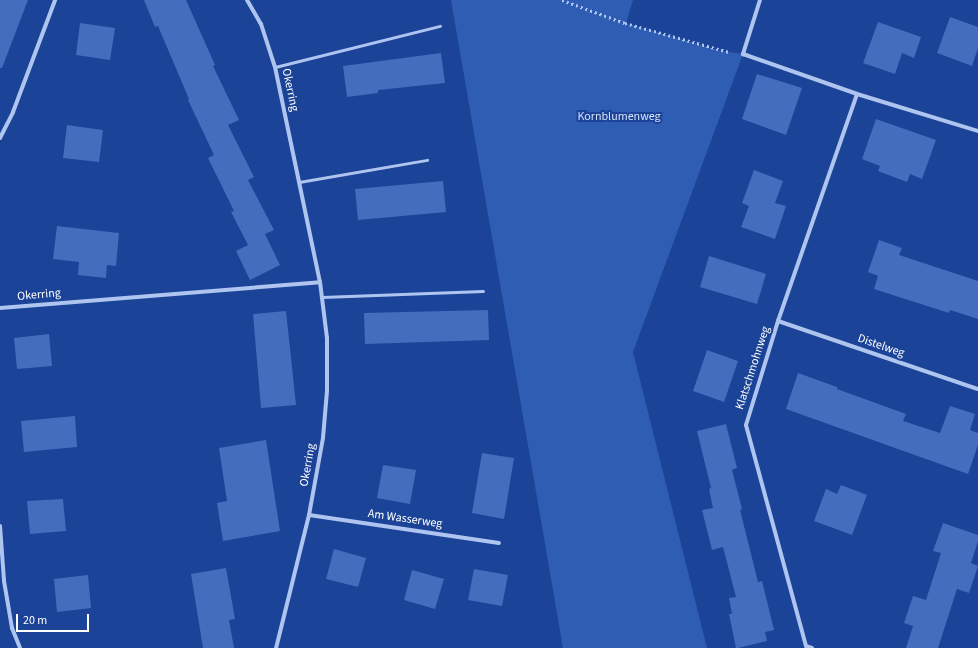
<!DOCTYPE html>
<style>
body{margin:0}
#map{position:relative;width:978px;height:648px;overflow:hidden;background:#1b4397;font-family:"Source Sans 3",sans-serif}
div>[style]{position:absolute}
.green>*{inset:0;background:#2f5db4}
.building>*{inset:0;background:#446dbe}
.path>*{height:2.5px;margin-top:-1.25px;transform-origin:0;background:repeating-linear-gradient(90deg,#afc5f0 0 2px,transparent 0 5px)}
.lane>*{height:3px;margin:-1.5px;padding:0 1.5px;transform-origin:1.5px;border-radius:1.5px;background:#afc5f0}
.street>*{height:4px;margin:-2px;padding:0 2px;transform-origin:2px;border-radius:2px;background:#afc5f0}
span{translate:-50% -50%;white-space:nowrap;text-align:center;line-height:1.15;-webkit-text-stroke:4px #1b4397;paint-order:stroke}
.street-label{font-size:12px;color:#fff}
.park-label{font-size:12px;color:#d6e3fb}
.scale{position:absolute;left:16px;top:614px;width:73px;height:18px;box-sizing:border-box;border:2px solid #fff;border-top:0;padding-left:5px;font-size:12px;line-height:14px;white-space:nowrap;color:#fff;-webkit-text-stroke:3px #1b4397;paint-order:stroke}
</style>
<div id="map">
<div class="green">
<i style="clip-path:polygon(451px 0,633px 0,626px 23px,722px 51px,743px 54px,633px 352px,707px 648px,563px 648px)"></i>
</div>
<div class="building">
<i style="clip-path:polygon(0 0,28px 0,2px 68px,0 68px)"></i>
<i style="clip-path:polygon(144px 0,186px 0,215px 65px,213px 66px,239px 120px,228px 125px,254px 177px,248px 180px,274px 230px,265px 234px,280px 265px,250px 280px,236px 251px,248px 245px,231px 212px,234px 211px,208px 158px,214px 155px,188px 100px,189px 99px,158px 26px,155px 27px)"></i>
<i style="clip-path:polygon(950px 17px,978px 27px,978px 48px,972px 66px,937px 53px)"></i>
<i style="clip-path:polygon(878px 22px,921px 37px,914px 58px,902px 53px,895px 74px,863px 63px)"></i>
<i style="clip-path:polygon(80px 23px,115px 28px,110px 60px,76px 55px)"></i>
<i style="clip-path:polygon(441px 53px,445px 83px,378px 90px,378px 93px,347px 97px,343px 66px)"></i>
<i style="clip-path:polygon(757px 74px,802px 88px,786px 135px,742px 119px)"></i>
<i style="clip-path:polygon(876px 119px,936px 140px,922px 179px,910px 174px,907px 182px,878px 171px,880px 166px,862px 159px)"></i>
<i style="clip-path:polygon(67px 125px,103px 130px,99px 162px,63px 158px)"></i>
<i style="clip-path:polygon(754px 170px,783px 181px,775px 203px,786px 206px,775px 239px,741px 227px,749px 206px,742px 203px)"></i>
<i style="clip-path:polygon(443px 181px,446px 212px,358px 220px,355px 189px)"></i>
<i style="clip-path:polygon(57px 226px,119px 233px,116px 266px,107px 265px,106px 278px,78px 275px,79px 262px,53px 259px)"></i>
<i style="clip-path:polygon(879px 240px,902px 248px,899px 255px,978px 281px,978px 319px,950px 310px,949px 313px,874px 289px,878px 276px,868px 272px)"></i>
<i style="clip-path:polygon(709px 256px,766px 274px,757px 304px,700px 287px)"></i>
<i style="clip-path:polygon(488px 310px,489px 340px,365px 344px,364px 313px)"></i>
<i style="clip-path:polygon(286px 311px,296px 405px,261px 408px,253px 314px)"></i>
<i style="clip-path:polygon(49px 334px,52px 366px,17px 369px,14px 338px)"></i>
<i style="clip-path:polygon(707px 350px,738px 361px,724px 402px,693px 391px)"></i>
<i style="clip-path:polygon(798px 373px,837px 387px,837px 389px,906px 414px,903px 421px,940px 433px,950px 406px,975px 414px,970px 430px,978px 433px,978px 445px,968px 474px,786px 409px)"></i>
<i style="clip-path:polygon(75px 416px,77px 447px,24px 452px,21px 421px)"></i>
<i style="clip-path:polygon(726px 424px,737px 468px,732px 470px,742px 509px,740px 510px,758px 582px,762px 581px,774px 630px,765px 632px,767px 641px,738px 648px,736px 648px,729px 614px,732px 614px,729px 598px,736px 597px,723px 547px,712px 550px,702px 510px,713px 508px,709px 489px,711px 488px,697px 431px)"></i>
<i style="clip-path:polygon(266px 440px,280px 531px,223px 541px,217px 503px,227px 501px,219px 448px)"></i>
<i style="clip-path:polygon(482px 453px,514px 458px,504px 519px,472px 513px)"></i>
<i style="clip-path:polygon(383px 465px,416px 470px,410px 504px,377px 498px)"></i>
<i style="clip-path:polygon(841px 485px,867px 495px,852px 535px,814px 521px,826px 489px,837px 494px)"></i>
<i style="clip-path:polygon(63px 499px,66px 531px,30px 534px,27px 501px)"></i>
<i style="clip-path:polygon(943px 523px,978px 535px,978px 541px,971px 563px,978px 566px,969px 593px,957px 589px,938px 648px,906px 648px,913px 626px,904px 623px,913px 596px,926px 600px,941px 553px,933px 551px)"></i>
<i style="clip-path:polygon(334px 549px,366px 558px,358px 587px,326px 579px)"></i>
<i style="clip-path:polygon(226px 568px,235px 619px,229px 620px,234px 648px,203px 648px,191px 574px)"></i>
<i style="clip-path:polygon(474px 569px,508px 575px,502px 606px,468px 600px)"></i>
<i style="clip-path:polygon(412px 570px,444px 579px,435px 609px,404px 600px)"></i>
<i style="clip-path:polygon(88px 575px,91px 608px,57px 612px,54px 579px)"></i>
</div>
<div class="path">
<i style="left:562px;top:0;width:67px;rotate:20.1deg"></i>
<i style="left:625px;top:23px;width:108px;rotate:15.6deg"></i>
</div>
<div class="lane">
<i style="left:275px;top:67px;width:170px;rotate:-14deg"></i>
<i style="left:299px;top:182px;width:130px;rotate:-9.8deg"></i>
<i style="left:322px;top:297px;width:161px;rotate:-2.1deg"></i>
</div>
<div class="street">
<i style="left:247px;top:0;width:28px;rotate:60deg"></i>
<i style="left:261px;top:24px;width:45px;rotate:72deg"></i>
<i style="left:275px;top:67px;width:220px;rotate:78.2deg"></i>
<i style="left:320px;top:282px;width:56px;rotate:82.9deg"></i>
<i style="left:327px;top:338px;width:53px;rotate:90deg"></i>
<i style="left:327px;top:391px;width:47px;rotate:94.9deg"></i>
<i style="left:323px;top:438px;width:78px;rotate:100.3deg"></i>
<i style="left:309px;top:515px;width:137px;rotate:103.9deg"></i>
<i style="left:760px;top:0;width:57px;rotate:107.5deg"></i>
<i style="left:743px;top:54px;width:121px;rotate:19.3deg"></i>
<i style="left:857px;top:94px;width:127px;rotate:17deg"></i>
<i style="left:0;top:138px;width:29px;rotate:-63deg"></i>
<i style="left:13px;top:112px;width:120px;rotate:-69.4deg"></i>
<i style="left:0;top:308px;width:321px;rotate:-4.6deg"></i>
<i style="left:778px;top:321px;width:211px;rotate:18.8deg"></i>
<i style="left:309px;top:515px;width:192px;rotate:8.4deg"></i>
<i style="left:0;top:526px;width:55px;rotate:85.8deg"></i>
<i style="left:4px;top:581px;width:48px;rotate:80.3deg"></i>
<i style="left:12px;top:628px;width:22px;rotate:68deg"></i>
<i style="left:812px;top:648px;width:6px;rotate:-162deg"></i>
<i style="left:806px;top:646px;width:229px;rotate:-105.2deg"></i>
<i style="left:746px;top:425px;width:109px;rotate:-72.9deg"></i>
<i style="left:778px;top:321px;width:240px;rotate:-70.8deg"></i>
</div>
<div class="street-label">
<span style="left:290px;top:90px;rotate:78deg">Okerring</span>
<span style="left:39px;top:295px;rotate:-5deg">Okerring</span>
<span style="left:881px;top:346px;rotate:19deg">Distelweg</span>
<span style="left:753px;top:368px;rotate:-72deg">Klatschmohnweg</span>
<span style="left:308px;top:465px;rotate:-80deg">Okerring</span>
<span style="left:405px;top:519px;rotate:8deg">Am Wasserweg</span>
</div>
<div class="park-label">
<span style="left:619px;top:117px">Kornblumenweg</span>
</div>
<div class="scale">20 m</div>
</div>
